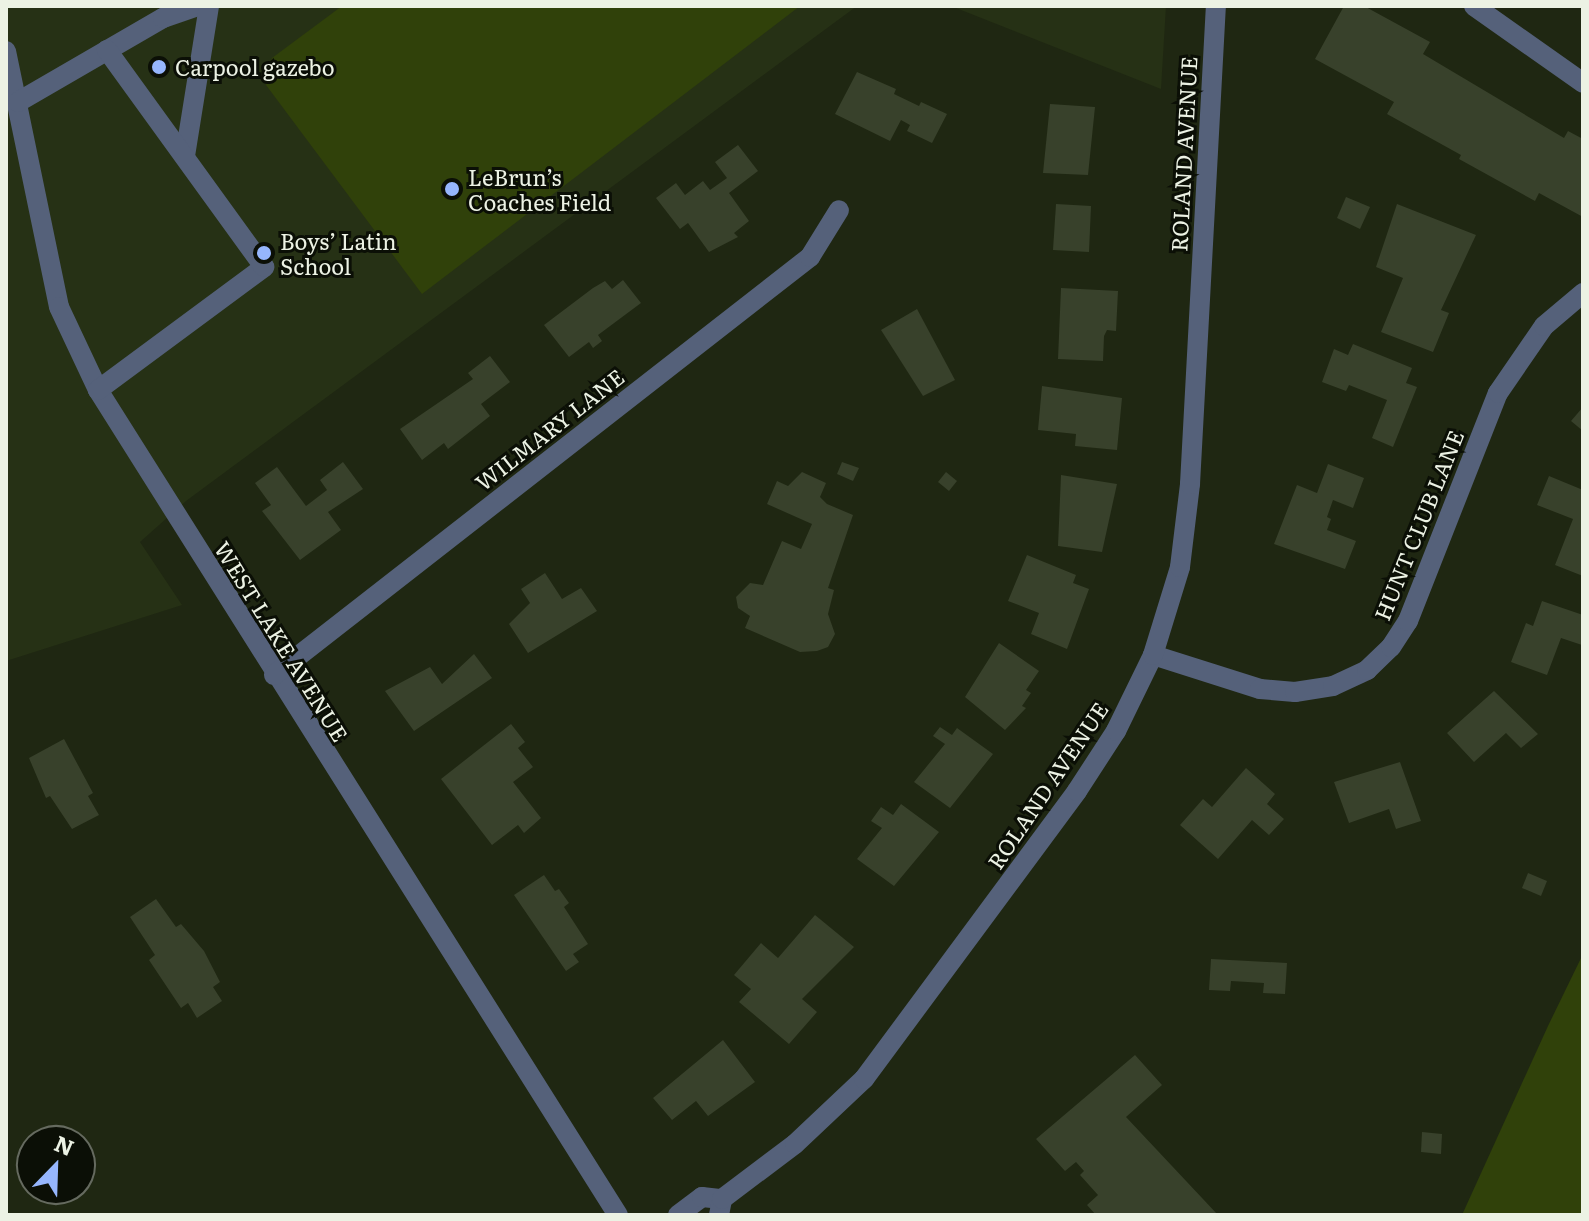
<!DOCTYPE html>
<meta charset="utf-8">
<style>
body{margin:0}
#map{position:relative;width:1589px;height:1221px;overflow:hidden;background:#1f2712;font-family:Literata,serif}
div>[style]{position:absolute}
.built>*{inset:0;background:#263115}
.green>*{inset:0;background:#30410a}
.building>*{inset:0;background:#38412b}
.round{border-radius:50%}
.minor>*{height:20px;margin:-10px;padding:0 10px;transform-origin:10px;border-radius:10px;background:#55617a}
.dots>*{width:22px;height:22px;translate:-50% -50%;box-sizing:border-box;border:4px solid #0b0f06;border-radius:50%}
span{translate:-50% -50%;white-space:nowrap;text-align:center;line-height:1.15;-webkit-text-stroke:6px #0b0f06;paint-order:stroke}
.poi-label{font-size:22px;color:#ecf2e4}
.left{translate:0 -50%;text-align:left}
.street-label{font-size:22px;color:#ecf2e4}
.frame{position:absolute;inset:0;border:8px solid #ecf2e4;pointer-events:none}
.north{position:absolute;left:16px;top:1125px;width:80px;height:80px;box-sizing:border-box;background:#0b0f06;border:2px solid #656a5f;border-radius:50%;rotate:23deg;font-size:22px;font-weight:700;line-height:32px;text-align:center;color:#ecf2e4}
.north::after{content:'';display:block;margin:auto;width:28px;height:36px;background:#96b6fd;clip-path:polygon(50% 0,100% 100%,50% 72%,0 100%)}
</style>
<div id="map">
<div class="built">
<i style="clip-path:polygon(6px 6px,857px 6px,186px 501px,140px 542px,182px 605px,6px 661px)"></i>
<i style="clip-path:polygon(951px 6px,1166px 6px,1161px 89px)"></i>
</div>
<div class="green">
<i style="clip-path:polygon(342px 6px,800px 6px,422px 294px,266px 85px,272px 58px)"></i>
<i style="clip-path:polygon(1583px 954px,1583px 1215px,1462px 1215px,1548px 1026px)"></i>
</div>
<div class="building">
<i style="clip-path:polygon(1344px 6px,1364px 6px,1430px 42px,1423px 54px,1564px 138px,1568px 131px,1583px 139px,1583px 217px,1539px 193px,1535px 201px,1459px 159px,1461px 155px,1387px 114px,1394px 102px,1315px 59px)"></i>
<i class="round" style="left:149px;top:57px;width:20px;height:20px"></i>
<i style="clip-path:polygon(857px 72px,896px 89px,894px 94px,919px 106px,921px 102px,947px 114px,932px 143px,907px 131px,910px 125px,901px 120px,890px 141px,835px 114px)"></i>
<i style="clip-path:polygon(1050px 104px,1095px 107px,1088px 175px,1043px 173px)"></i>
<i style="clip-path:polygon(738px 145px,758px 171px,729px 193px,749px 221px,734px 233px,738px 237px,709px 252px,688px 223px,680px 229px,656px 198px,676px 183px,685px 195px,703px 181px,710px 190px,727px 178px,715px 162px)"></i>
<i style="clip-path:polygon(1346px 197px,1370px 207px,1360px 229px,1337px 218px)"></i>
<i style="clip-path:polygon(1056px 204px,1091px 206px,1089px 252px,1053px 250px)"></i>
<i style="clip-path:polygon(1397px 204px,1476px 235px,1441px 310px,1449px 313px,1433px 352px,1381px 332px,1403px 278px,1376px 267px)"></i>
<i style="clip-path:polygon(623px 280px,641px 303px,598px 335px,602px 341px,593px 348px,589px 342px,569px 357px,544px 325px,593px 288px,605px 281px,612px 289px)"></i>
<i style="clip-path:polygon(1061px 288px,1118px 291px,1116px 331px,1107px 330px,1104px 336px,1103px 361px,1058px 359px)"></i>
<i style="clip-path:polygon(917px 309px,955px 380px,923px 396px,881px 330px)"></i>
<i style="clip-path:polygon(1353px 344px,1412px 368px,1406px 383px,1417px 387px,1393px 447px,1372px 438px,1387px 400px,1349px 385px,1346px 391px,1322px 382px,1334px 349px,1348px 355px)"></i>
<i style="clip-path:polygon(490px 356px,510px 382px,481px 404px,490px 416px,448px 449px,444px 443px,422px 460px,400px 429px,473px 379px,468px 373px)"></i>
<i style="clip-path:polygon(1042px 386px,1122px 398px,1117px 450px,1075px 446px,1076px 434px,1038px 430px)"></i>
<i style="clip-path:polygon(1583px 407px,1583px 431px,1571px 421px)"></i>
<i style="clip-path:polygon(343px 462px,363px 489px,328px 512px,341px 530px,300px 560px,262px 511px,271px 505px,255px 483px,277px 467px,306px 506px,327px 490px,320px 480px)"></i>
<i style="clip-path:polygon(842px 462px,859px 468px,853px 481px,837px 474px)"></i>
<i style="clip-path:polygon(1328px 464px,1364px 478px,1353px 508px,1333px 500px,1327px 517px,1331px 519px,1327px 530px,1356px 541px,1345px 569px,1274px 544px,1297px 485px,1317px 493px)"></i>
<i style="clip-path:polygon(802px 472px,826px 483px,820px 497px,827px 504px,853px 515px,828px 588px,834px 590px,828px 614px,835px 634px,828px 647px,817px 651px,800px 652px,745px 628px,750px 616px,738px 608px,736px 597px,750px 583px,763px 585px,782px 541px,801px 549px,812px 524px,767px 504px,777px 481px,788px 486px)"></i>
<i style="clip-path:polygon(946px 472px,957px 481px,949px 491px,938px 482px)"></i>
<i style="clip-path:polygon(1061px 475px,1117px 484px,1102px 552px,1058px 546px)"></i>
<i style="clip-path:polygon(1549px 476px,1583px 490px,1583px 576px,1555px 565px,1573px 519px,1537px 505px)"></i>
<i style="clip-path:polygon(1027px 555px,1076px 575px,1073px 583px,1089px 589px,1067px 649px,1031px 634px,1039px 613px,1008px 601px)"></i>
<i style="clip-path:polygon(545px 573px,562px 599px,581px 588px,597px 611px,528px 653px,509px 624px,530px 603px,521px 589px)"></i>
<i style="clip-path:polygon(1542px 601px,1583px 615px,1582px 645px,1561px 638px,1547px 675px,1511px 662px,1526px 623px,1533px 626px)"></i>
<i style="clip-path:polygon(999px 643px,1039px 671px,1026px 690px,1031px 693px,1022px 706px,1026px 708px,1005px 730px,965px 697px)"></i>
<i style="clip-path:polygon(474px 654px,492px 678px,414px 731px,385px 691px,430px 667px,442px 684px)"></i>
<i style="clip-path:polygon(1494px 691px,1538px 734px,1521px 748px,1506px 733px,1474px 762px,1447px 733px)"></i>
<i style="clip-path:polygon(511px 724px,525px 742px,518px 748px,533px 767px,513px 782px,541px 818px,524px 833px,518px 825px,492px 845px,441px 779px)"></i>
<i style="clip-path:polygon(940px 727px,952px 735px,957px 728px,993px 754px,950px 808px,914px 782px,945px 744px,933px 736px)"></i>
<i style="clip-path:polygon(64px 739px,93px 793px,88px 796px,99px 815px,72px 829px,50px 796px,46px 798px,29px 758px)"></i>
<i style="clip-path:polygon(1400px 762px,1421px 821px,1396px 829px,1389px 809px,1349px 823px,1334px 782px)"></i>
<i style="clip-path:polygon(1246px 768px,1275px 794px,1267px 804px,1284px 819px,1269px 835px,1252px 820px,1218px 859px,1180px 825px,1203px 799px,1212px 807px)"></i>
<i style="clip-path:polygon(901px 804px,939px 832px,894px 886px,857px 859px,882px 828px,871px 821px,881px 807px,893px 815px)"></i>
<i style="clip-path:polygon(1528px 873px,1547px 881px,1541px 896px,1522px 888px)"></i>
<i style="clip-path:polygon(544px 875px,555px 891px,559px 889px,569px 903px,564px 907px,588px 944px,573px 954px,579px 962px,566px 971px,514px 895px)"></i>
<i style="clip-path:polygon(156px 899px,176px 927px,181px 924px,204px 951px,220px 982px,213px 987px,222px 1001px,197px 1018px,188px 1003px,181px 1008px,149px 960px,155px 955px,130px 917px)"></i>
<i style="clip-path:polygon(815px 915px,854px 947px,802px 999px,817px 1012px,789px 1044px,739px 1002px,751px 989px,734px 975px,761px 943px,778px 958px)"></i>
<i style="clip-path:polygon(1211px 959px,1287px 963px,1285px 994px,1263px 993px,1264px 983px,1231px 981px,1230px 991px,1209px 990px)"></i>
<i style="clip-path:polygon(723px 1040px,755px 1082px,708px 1116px,696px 1101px,672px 1120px,653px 1098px)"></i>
<i style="clip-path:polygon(1135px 1055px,1162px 1085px,1126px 1117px,1218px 1215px,1096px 1215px,1087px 1205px,1098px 1195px,1080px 1175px,1084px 1171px,1076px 1162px,1065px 1171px,1036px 1139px)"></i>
<i style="clip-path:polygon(1422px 1132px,1442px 1134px,1441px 1154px,1421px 1152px)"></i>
</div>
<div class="minor">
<i style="left:1474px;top:6px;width:133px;rotate:35.2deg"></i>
<i style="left:6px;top:51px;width:261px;rotate:78.3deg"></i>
<i style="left:59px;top:307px;width:92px;rotate:64.8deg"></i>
<i style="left:98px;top:390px;width:975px;rotate:57.78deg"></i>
<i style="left:18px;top:102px;width:168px;rotate:-30.1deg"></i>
<i style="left:163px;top:18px;width:36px;rotate:-19deg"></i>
<i style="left:185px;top:156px;width:152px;rotate:-80.9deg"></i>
<i style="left:98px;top:390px;width:207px;rotate:-36.5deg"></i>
<i style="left:264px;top:267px;width:268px;rotate:-125.9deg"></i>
<i style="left:1153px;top:655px;width:112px;rotate:17.6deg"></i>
<i style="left:1260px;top:689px;width:35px;rotate:5deg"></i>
<i style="left:1295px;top:692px;width:38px;rotate:-9deg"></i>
<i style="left:1333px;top:686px;width:38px;rotate:-25deg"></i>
<i style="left:1367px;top:670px;width:33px;rotate:-44deg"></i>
<i style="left:1391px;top:647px;width:31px;rotate:-57deg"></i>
<i style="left:1408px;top:621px;width:245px;rotate:-68.5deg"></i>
<i style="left:1498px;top:393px;width:81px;rotate:-55.5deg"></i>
<i style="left:1544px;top:326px;width:51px;rotate:-40.2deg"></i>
<i style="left:274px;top:675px;width:680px;rotate:-37.95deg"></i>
<i style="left:810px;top:257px;width:55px;rotate:-58.3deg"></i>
<i style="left:678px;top:1215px;width:30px;rotate:-37deg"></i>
<i style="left:702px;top:1197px;width:20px;rotate:6deg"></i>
<i style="left:719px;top:1215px;width:16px;rotate:-79deg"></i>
<i style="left:722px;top:1199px;width:91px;rotate:-37deg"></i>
<i style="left:795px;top:1144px;width:95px;rotate:-43.3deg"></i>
<i style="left:864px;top:1079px;width:358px;rotate:-53.5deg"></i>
<i style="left:1077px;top:791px;width:72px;rotate:-57deg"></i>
<i style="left:1116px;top:731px;width:85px;rotate:-64deg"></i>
<i style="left:1153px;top:655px;width:92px;rotate:-72.9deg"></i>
<i style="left:1180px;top:567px;width:84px;rotate:-83.1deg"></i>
<i style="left:1190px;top:484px;width:479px;rotate:-86.9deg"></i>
</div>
<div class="dots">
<i style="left:159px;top:67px;background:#96b6fd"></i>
<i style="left:452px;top:189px;background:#96b6fd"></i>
<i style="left:264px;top:253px;background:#96b6fd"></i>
</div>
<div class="poi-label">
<span class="left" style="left:175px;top:67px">Carpool gazebo</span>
<span class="left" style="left:468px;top:189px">LeBrun’s<br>Coaches Field</span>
<span class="left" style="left:280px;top:253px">Boys’ Latin<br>School</span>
</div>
<div class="street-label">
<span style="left:1183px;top:154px;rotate:-87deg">ROLAND AVENUE</span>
<span style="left:549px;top:429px;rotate:-38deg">WILMARY LANE</span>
<span style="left:1418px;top:525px;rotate:-68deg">HUNT CLUB LANE</span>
<span style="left:282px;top:641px;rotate:58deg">WEST LAKE AVENUE</span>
<span style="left:1047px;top:785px;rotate:-56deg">ROLAND AVENUE</span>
</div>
<div class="frame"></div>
<div class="north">N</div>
</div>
